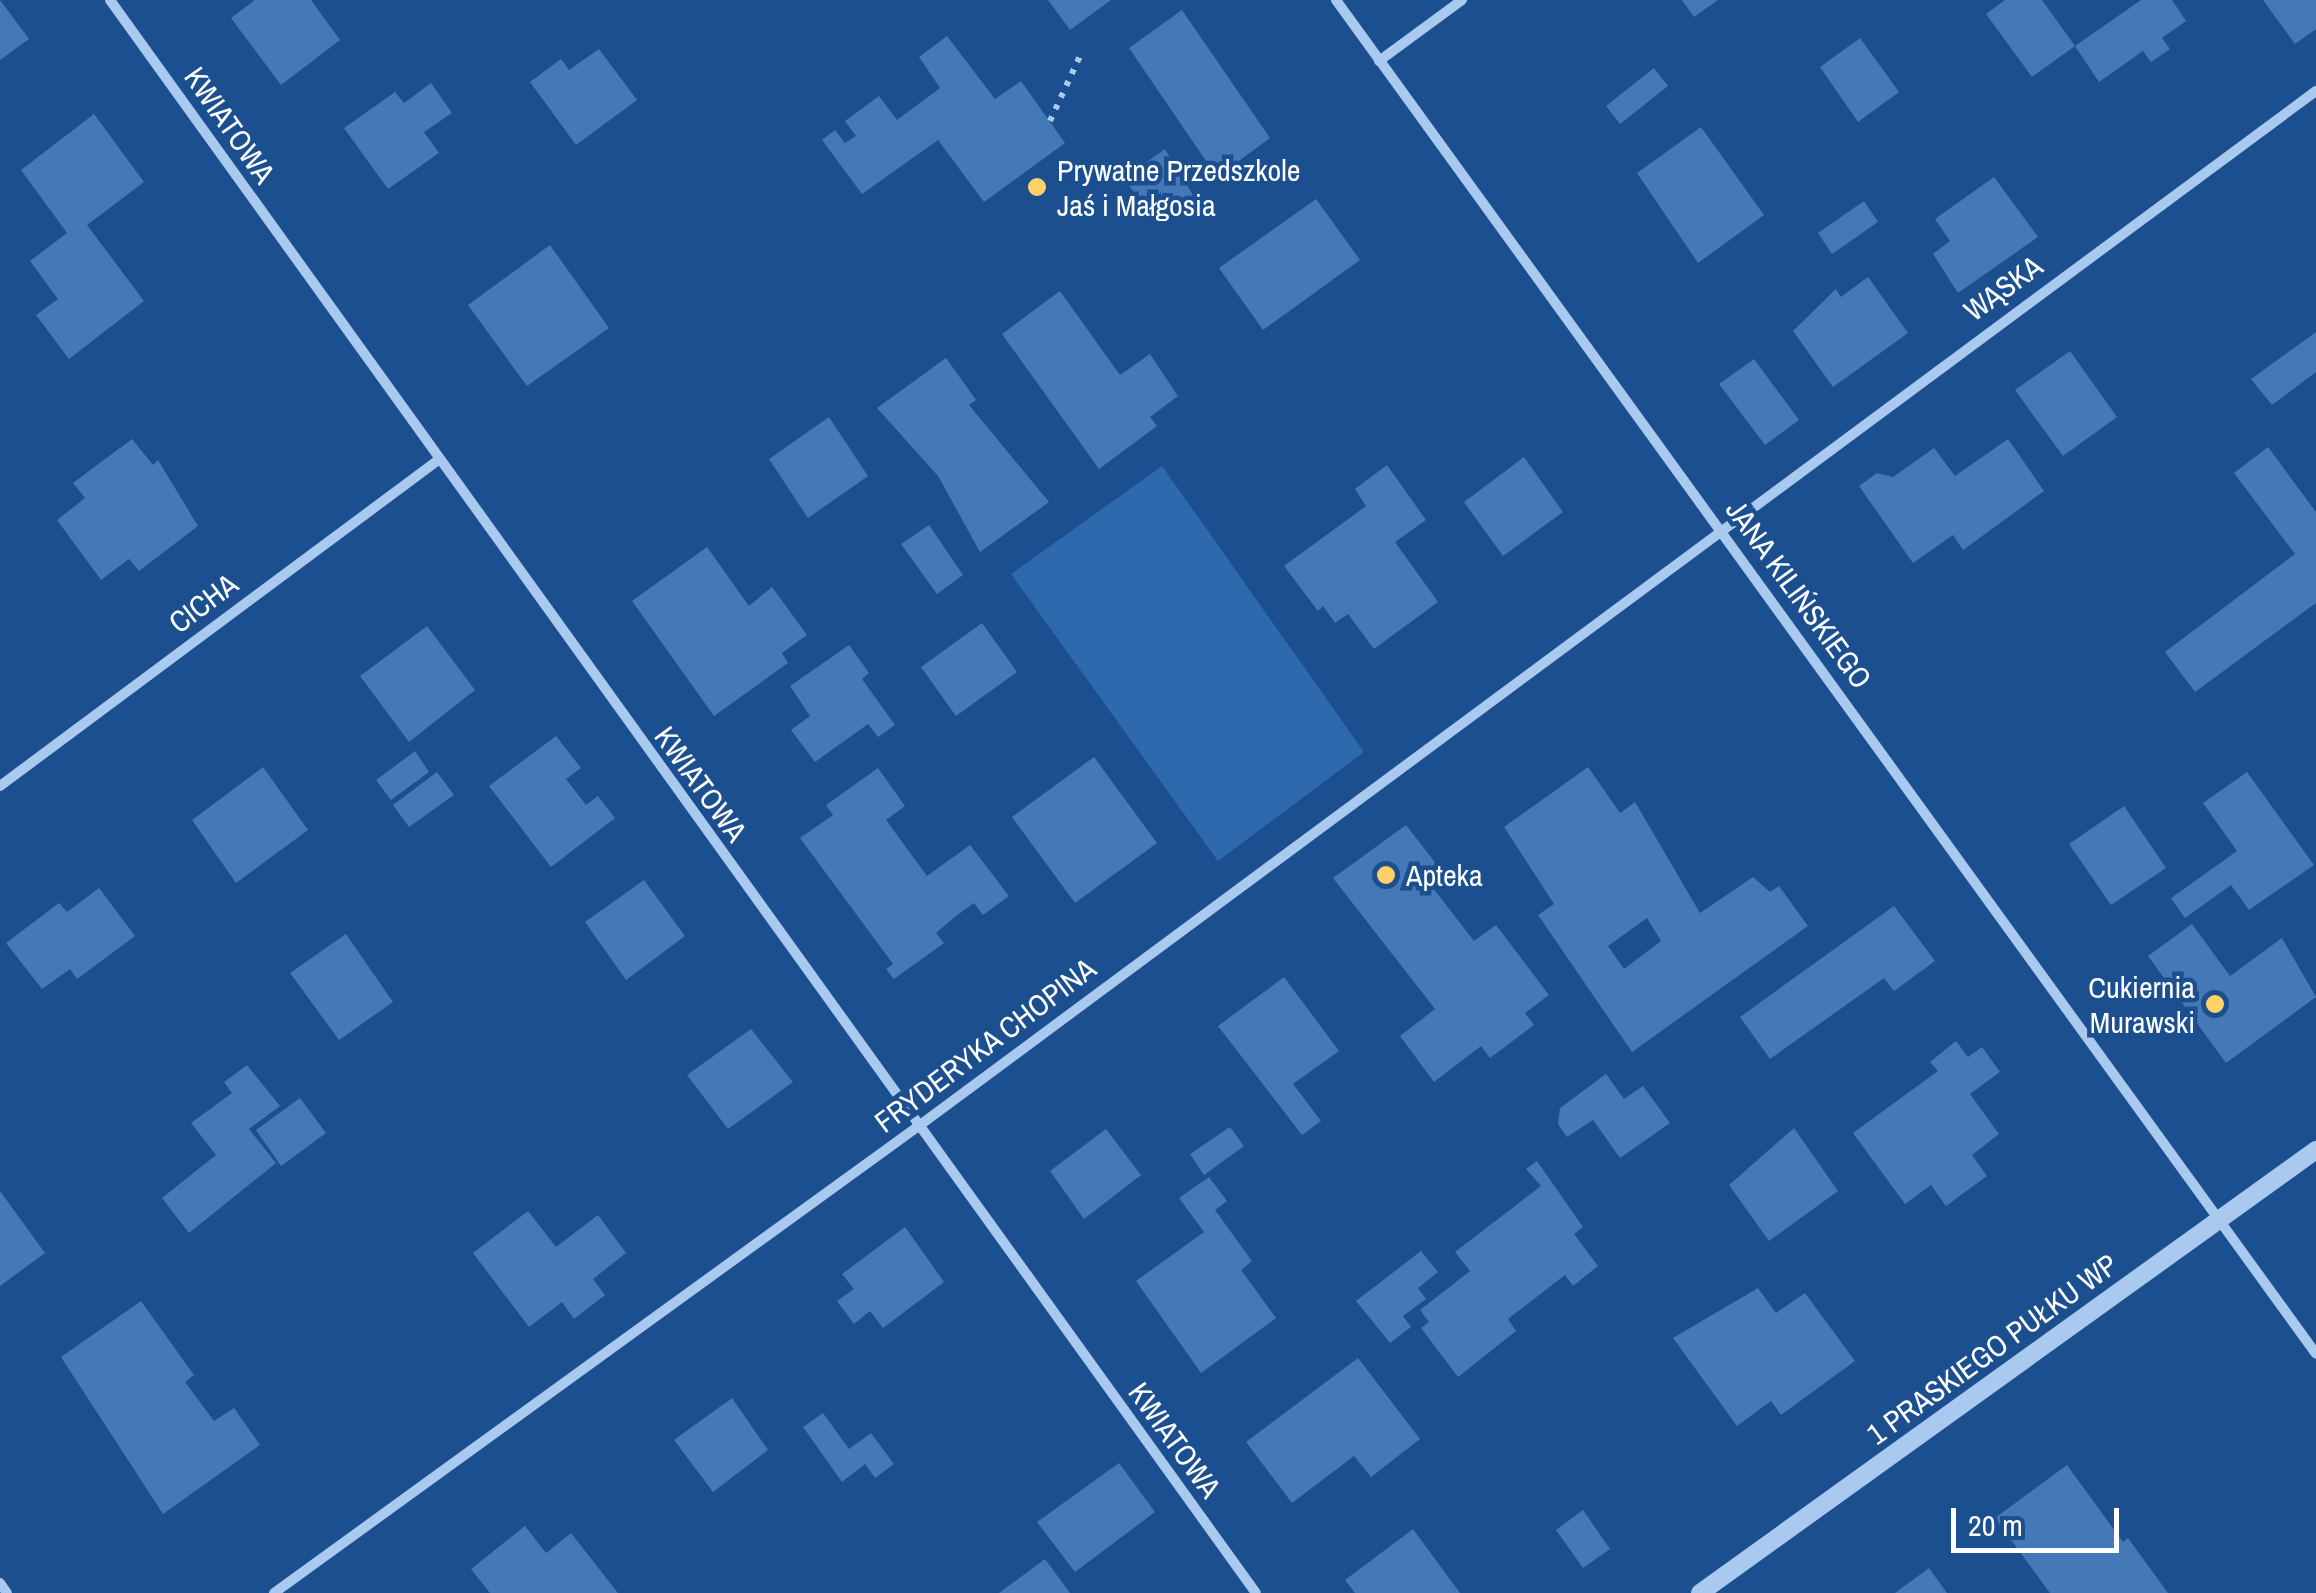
<!DOCTYPE html>
<meta charset="utf-8">
<style>
body{margin:0}
#map{position:relative;width:2316px;height:1593px;overflow:hidden;background:#1b4f8f;font-family:"Archivo Narrow",sans-serif}
div>[style]{position:absolute}
.green>*{inset:0;background:#2e69ad}
.building>*{inset:0;background:#4478b7}
.path>*{height:6px;margin-top:-3px;transform-origin:0;background:repeating-linear-gradient(90deg,#a9c9ee 0 5px,transparent 0 13px)}
.minor>*{height:10px;margin:-5px;padding:0 5px;transform-origin:5px;border-radius:5px;background:#a9c9ee}
.tertiary>*{height:18px;margin:-9px;padding:0 9px;transform-origin:9px;border-radius:9px;background:#a9c9ee}
.dots>*{width:28px;height:28px;translate:-50% -50%;box-sizing:border-box;border:5px solid #1b4f8f;border-radius:50%}
span{translate:-50% -50%;white-space:nowrap;text-align:center;line-height:1.15;-webkit-text-stroke:9px #1b4f8f;paint-order:stroke}
.street-label{font-size:30px;color:#fff}
.poi-label{font-size:30px;color:#fff}
.left{translate:0 -50%;text-align:left}
.right{translate:-100% -50%;text-align:right}
.scale{position:absolute;left:1951px;top:1508px;width:168px;height:45px;box-sizing:border-box;border:5px solid #fff;border-top:0;padding-left:12px;font-size:30px;line-height:35px;white-space:nowrap;color:#fff;-webkit-text-stroke:8px #1b4f8f;paint-order:stroke}
</style>
<div id="map">
<div class="green">
<i style="clip-path:polygon(1162px 466px,1364px 752px,1218px 861px,1011px 574px)"></i>
</div>
<div class="building">
<i style="clip-path:polygon(0 0,29px 39px,0 60px)"></i>
<i style="clip-path:polygon(255px 0,311px 0,340px 40px,281px 85px,231px 18px)"></i>
<i style="clip-path:polygon(1048px 0,1111px 0,1070px 30px)"></i>
<i style="clip-path:polygon(1682px 0,1718px 0,1694px 17px)"></i>
<i style="clip-path:polygon(2005px 0,2042px 0,2075px 46px,2032px 77px,1986px 14px)"></i>
<i style="clip-path:polygon(2141px 0,2172px 0,2186px 21px,2162px 38px,2170px 49px,2151px 62px,2143px 51px,2099px 82px,2075px 46px)"></i>
<i style="clip-path:polygon(2263px 0,2316px 0,2316px 29px,2295px 44px)"></i>
<i style="clip-path:polygon(1182px 10px,1270px 138px,1217px 177px,1129px 48px)"></i>
<i style="clip-path:polygon(947px 36px,995px 99px,1021px 81px,1065px 143px,984px 202px,938px 140px,862px 194px,822px 140px,835px 130px,845px 143px,856px 136px,845px 121px,879px 96px,897px 120px,940px 88px,919px 57px)"></i>
<i style="clip-path:polygon(1860px 38px,1899px 92px,1858px 122px,1820px 67px)"></i>
<i style="clip-path:polygon(599px 49px,637px 100px,576px 145px,530px 82px,561px 59px,569px 70px)"></i>
<i style="clip-path:polygon(1654px 68px,1668px 86px,1620px 124px,1606px 106px)"></i>
<i style="clip-path:polygon(431px 83px,452px 113px,424px 132px,439px 153px,388px 189px,344px 128px,395px 92px,404px 103px)"></i>
<i style="clip-path:polygon(94px 114px,144px 182px,87px 225px,144px 301px,69px 359px,36px 315px,58px 299px,30px 261px,67px 233px,21px 170px)"></i>
<i style="clip-path:polygon(1701px 127px,1764px 215px,1698px 263px,1637px 173px)"></i>
<i style="clip-path:polygon(1165px 149px,1193px 195px,1155px 223px,1124px 178px)"></i>
<i style="clip-path:polygon(1994px 177px,2038px 237px,1958px 293px,1933px 254px,1950px 241px,1935px 219px)"></i>
<i style="clip-path:polygon(1316px 199px,1360px 260px,1263px 330px,1219px 268px)"></i>
<i style="clip-path:polygon(1864px 201px,1878px 222px,1832px 254px,1818px 233px)"></i>
<i style="clip-path:polygon(550px 245px,609px 328px,527px 386px,468px 305px)"></i>
<i style="clip-path:polygon(1868px 277px,1908px 333px,1833px 387px,1793px 331px,1836px 289px,1841px 297px)"></i>
<i style="clip-path:polygon(1060px 291px,1120px 375px,1150px 354px,1178px 396px,1150px 417px,1157px 426px,1099px 469px,1002px 334px)"></i>
<i style="clip-path:polygon(2316px 332px,2316px 372px,2272px 405px,2251px 379px)"></i>
<i style="clip-path:polygon(2070px 351px,2117px 417px,2063px 456px,2015px 390px)"></i>
<i style="clip-path:polygon(946px 358px,976px 400px,969px 405px,1049px 502px,980px 552px,938px 476px,877px 408px)"></i>
<i style="clip-path:polygon(1754px 359px,1799px 420px,1765px 445px,1719px 384px)"></i>
<i style="clip-path:polygon(829px 417px,868px 476px,808px 518px,769px 459px)"></i>
<i style="clip-path:polygon(132px 439px,153px 465px,158px 460px,198px 526px,139px 571px,129px 559px,101px 580px,57px 520px,85px 498px,73px 483px)"></i>
<i style="clip-path:polygon(2008px 439px,2044px 491px,1963px 550px,1953px 535px,1913px 563px,1859px 486px,1877px 473px,1893px 477px,1934px 448px,1955px 476px)"></i>
<i style="clip-path:polygon(2268px 447px,2316px 512px,2316px 603px,2195px 692px,2165px 652px,2295px 554px,2234px 473px)"></i>
<i style="clip-path:polygon(1524px 457px,1563px 512px,1503px 556px,1464px 502px)"></i>
<i style="clip-path:polygon(1387px 465px,1426px 520px,1395px 542px,1438px 602px,1374px 649px,1348px 614px,1335px 623px,1323px 606px,1318px 611px,1284px 566px,1366px 506px,1355px 489px)"></i>
<i style="clip-path:polygon(929px 525px,963px 575px,937px 594px,901px 544px)"></i>
<i style="clip-path:polygon(707px 547px,749px 606px,772px 587px,807px 635px,782px 653px,788px 663px,714px 716px,632px 601px)"></i>
<i style="clip-path:polygon(982px 623px,1017px 672px,956px 716px,921px 667px)"></i>
<i style="clip-path:polygon(427px 626px,475px 690px,409px 742px,360px 676px)"></i>
<i style="clip-path:polygon(849px 645px,869px 673px,862px 679px,895px 725px,878px 737px,868px 724px,815px 762px,791px 730px,810px 716px,790px 686px)"></i>
<i style="clip-path:polygon(556px 736px,581px 768px,566px 779px,586px 805px,598px 796px,615px 818px,551px 867px,489px 786px)"></i>
<i style="clip-path:polygon(415px 751px,429px 772px,391px 800px,376px 780px)"></i>
<i style="clip-path:polygon(1094px 757px,1157px 843px,1075px 903px,1012px 817px)"></i>
<i style="clip-path:polygon(263px 767px,308px 830px,236px 883px,192px 820px)"></i>
<i style="clip-path:polygon(evenodd,1588px 767px,1620px 813px,1635px 802px,1700px 913px,1753px 877px,1770px 892px,1779px 886px,1808px 926px,1632px 1052px,1538px 915px,1554px 904px,1504px 827px,1588px 767px,1647px 918px,1661px 941px,1624px 969px,1608px 946px,1647px 918px)"></i>
<i style="clip-path:polygon(878px 768px,905px 806px,886px 820px,927px 876px,970px 845px,1009px 896px,983px 915px,974px 903px,956px 916px,936px 933px,944px 943px,894px 979px,886px 969px,893px 964px,800px 838px,833px 815px,826px 805px)"></i>
<i style="clip-path:polygon(437px 772px,454px 795px,409px 827px,393px 805px)"></i>
<i style="clip-path:polygon(2247px 772px,2314px 865px,2249px 910px,2231px 885px,2185px 918px,2171px 898px,2237px 851px,2203px 803px)"></i>
<i style="clip-path:polygon(2124px 806px,2166px 868px,2111px 905px,2069px 844px)"></i>
<i style="clip-path:polygon(1406px 825px,1448px 879px,1433px 888px,1474px 941px,1496px 925px,1549px 995px,1525px 1013px,1534px 1025px,1490px 1058px,1481px 1046px,1434px 1082px,1400px 1036px,1435px 1009px,1333px 878px)"></i>
<i style="clip-path:polygon(644px 880px,685px 936px,626px 980px,585px 922px)"></i>
<i style="clip-path:polygon(99px 888px,135px 936px,77px 979px,70px 969px,42px 989px,6px 943px,59px 903px,67px 912px)"></i>
<i style="clip-path:polygon(1894px 906px,1935px 961px,1894px 991px,1884px 978px,1770px 1059px,1740px 1017px)"></i>
<i style="clip-path:polygon(2192px 924px,2230px 976px,2282px 938px,2316px 997px,2226px 1063px,2148px 956px)"></i>
<i style="clip-path:polygon(346px 934px,393px 1002px,339px 1040px,290px 973px)"></i>
<i style="clip-path:polygon(1284px 977px,1339px 1051px,1293px 1084px,1321px 1121px,1302px 1135px,1218px 1026px)"></i>
<i style="clip-path:polygon(751px 1029px,793px 1082px,728px 1129px,687px 1075px)"></i>
<i style="clip-path:polygon(1956px 1041px,1968px 1057px,1982px 1047px,2000px 1072px,1970px 1094px,1999px 1134px,1972px 1155px,1987px 1176px,1946px 1206px,1931px 1185px,1905px 1204px,1853px 1133px,1938px 1071px,1930px 1062px)"></i>
<i style="clip-path:polygon(247px 1065px,280px 1106px,249px 1129px,276px 1163px,189px 1233px,162px 1198px,216px 1155px,191px 1123px,232px 1093px,224px 1082px)"></i>
<i style="clip-path:polygon(1606px 1074px,1624px 1099px,1643px 1086px,1670px 1123px,1620px 1158px,1593px 1120px,1567px 1137px,1558px 1124px,1560px 1108px)"></i>
<i style="clip-path:polygon(300px 1098px,326px 1133px,281px 1166px,256px 1130px)"></i>
<i style="clip-path:polygon(1230px 1127px,1244px 1146px,1204px 1175px,1190px 1154px)"></i>
<i style="clip-path:polygon(1794px 1128px,1838px 1191px,1769px 1241px,1729px 1185px)"></i>
<i style="clip-path:polygon(1106px 1129px,1141px 1175px,1084px 1219px,1050px 1171px)"></i>
<i style="clip-path:polygon(1537px 1161px,1583px 1227px,1574px 1234px,1598px 1266px,1573px 1286px,1565px 1275px,1508px 1319px,1516px 1331px,1458px 1377px,1421px 1328px,1429px 1322px,1420px 1310px,1470px 1271px,1455px 1252px,1541px 1186px,1526px 1169px)"></i>
<i style="clip-path:polygon(1209px 1177px,1227px 1201px,1215px 1210px,1252px 1261px,1241px 1270px,1276px 1318px,1201px 1373px,1136px 1281px,1204px 1232px,1179px 1198px)"></i>
<i style="clip-path:polygon(0 1191px,45px 1253px,0 1286px)"></i>
<i style="clip-path:polygon(528px 1211px,556px 1247px,598px 1215px,626px 1253px,593px 1279px,605px 1295px,574px 1319px,562px 1302px,529px 1327px,473px 1253px)"></i>
<i style="clip-path:polygon(905px 1227px,944px 1282px,883px 1328px,870px 1311px,854px 1324px,837px 1301px,854px 1289px,842px 1274px)"></i>
<i style="clip-path:polygon(1421px 1251px,1438px 1272px,1418px 1288px,1426px 1299px,1403px 1316px,1411px 1327px,1390px 1343px,1356px 1301px)"></i>
<i style="clip-path:polygon(1758px 1288px,1776px 1313px,1805px 1293px,1855px 1361px,1781px 1415px,1771px 1401px,1737px 1426px,1673px 1338px)"></i>
<i style="clip-path:polygon(141px 1301px,194px 1375px,185px 1382px,214px 1421px,234px 1408px,260px 1445px,163px 1514px,61px 1357px)"></i>
<i style="clip-path:polygon(1358px 1358px,1420px 1439px,1371px 1477px,1354px 1456px,1292px 1503px,1246px 1442px)"></i>
<i style="clip-path:polygon(732px 1398px,768px 1450px,713px 1492px,674px 1440px)"></i>
<i style="clip-path:polygon(823px 1413px,849px 1449px,871px 1433px,894px 1464px,875px 1478px,865px 1464px,842px 1482px,803px 1427px)"></i>
<i style="clip-path:polygon(1119px 1463px,1155px 1512px,1075px 1572px,1037px 1522px)"></i>
<i style="clip-path:polygon(2067px 1465px,2123px 1542px,2128px 1538px,2168px 1593px,2050px 1593px,1995px 1518px)"></i>
<i style="clip-path:polygon(1583px 1510px,1610px 1549px,1583px 1568px,1556px 1530px)"></i>
<i style="clip-path:polygon(525px 1526px,546px 1553px,571px 1533px,618px 1593px,490px 1593px,471px 1569px)"></i>
<i style="clip-path:polygon(1413px 1529px,1460px 1593px,1355px 1593px,1345px 1580px)"></i>
<i style="clip-path:polygon(1045px 1559px,1070px 1593px,999px 1593px)"></i>
<i style="clip-path:polygon(1929px 1568px,1947px 1593px,1895px 1593px)"></i>
</div>
<div class="path">
<i style="left:1050px;top:121px;width:74px;rotate:-65.2deg"></i>
</div>
<div class="minor">
<i style="left:110px;top:0;width:1962px;rotate:54.27deg"></i>
<i style="left:1336px;top:0;width:1671px;rotate:54.1deg"></i>
<i style="left:1379px;top:61px;width:103px;rotate:-36.3deg"></i>
<i style="left:0;top:786px;width:545px;rotate:-36.64deg"></i>
<i style="left:0;top:1583px;width:12px;rotate:55deg"></i>
<i style="left:274px;top:1593px;width:793px;rotate:-35.92deg"></i>
<i style="left:916px;top:1128px;width:1742px;rotate:-36.53deg"></i>
</div>
<div class="tertiary">
<i style="left:1700px;top:1593px;width:759px;rotate:-35.72deg"></i>
</div>
<div class="dots">
<i style="left:1037px;top:187px;background:#ffd166"></i>
<i style="left:1386px;top:875px;background:#ffd166"></i>
<i style="left:2215px;top:1004px;background:#ffd166"></i>
</div>
<div class="street-label">
<span style="left:230px;top:125px;rotate:55deg">KWIATOWA</span>
<span style="left:2003px;top:288px;rotate:-36deg">WĄSKA</span>
<span style="left:1799px;top:594px;rotate:54deg">JANA KILIŃSKIEGO</span>
<span style="left:203px;top:603px;rotate:-37deg">CICHA</span>
<span style="left:701px;top:784px;rotate:54deg">KWIATOWA</span>
<span style="left:985px;top:1045px;rotate:-37deg">FRYDERYKA CHOPINA</span>
<span style="left:1992px;top:1349px;rotate:-36deg">1 PRASKIEGO PUŁKU WP</span>
<span style="left:1175px;top:1440px;rotate:54deg">KWIATOWA</span>
</div>
<div class="poi-label">
<span class="left" style="left:1057px;top:187px">Prywatne Przedszkole<br>Jaś i Małgosia</span>
<span class="left" style="left:1406px;top:875px">Apteka</span>
<span class="right" style="left:2195px;top:1004px">Cukiernia<br>Murawski</span>
</div>
<div class="scale">20 m</div>
</div>
